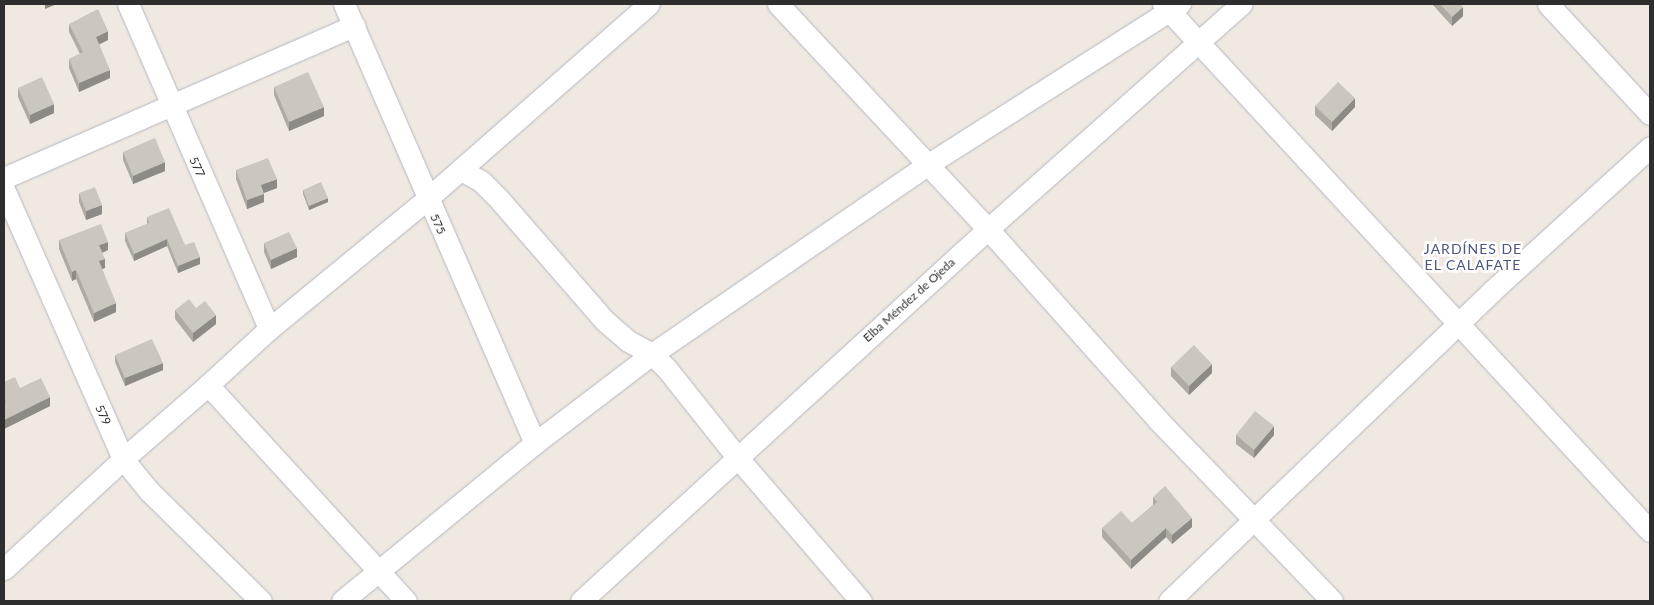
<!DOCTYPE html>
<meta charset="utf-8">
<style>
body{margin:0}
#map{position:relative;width:1654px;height:605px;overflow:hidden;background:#efe9e1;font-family:Lato,sans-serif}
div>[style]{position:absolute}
.roads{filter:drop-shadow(0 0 1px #b4b7c1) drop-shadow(0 0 1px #b4b7c1)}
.street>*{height:21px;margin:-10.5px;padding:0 10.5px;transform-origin:10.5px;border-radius:10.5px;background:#fff}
.wall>*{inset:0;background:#afaba4}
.shaded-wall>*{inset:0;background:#8e8b86}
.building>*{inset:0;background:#cbc7bf}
span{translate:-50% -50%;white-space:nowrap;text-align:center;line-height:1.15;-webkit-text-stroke:5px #fff;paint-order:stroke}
.street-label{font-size:12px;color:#2e2e2e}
.neighbourhood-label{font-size:14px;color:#4d5680;letter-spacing:1px}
.frame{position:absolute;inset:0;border:5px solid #2e2e2e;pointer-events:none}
</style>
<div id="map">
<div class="roads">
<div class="street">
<i style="left:128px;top:4px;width:354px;rotate:66.5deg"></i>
<i style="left:344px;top:4px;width:479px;rotate:66.5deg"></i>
<i style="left:778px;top:4px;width:308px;rotate:47deg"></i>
<i style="left:988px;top:229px;width:256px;rotate:48.3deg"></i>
<i style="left:1158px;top:420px;width:251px;rotate:46.1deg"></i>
<i style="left:1163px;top:4px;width:718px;rotate:47.26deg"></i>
<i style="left:1548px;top:4px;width:150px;rotate:47.2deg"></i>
<i style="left:461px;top:170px;width:23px;rotate:29deg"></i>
<i style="left:481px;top:181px;width:24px;rotate:45deg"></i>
<i style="left:498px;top:198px;width:163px;rotate:49deg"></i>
<i style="left:605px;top:321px;width:30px;rotate:41deg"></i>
<i style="left:628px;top:341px;width:27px;rotate:28deg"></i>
<i style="left:652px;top:354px;width:21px;rotate:45deg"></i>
<i style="left:667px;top:369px;width:112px;rotate:51.5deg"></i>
<i style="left:737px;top:457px;width:190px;rotate:49.3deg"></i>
<i style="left:4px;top:178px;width:382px;rotate:-23.5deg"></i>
<i style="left:4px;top:189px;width:295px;rotate:66.2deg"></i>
<i style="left:123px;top:459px;width:41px;rotate:50.9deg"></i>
<i style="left:149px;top:491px;width:157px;rotate:44.5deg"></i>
<i style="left:208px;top:385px;width:293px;rotate:47.5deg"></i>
<i style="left:4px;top:569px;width:162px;rotate:-42.7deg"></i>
<i style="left:123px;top:459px;width:113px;rotate:-41deg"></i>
<i style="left:208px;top:385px;width:83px;rotate:-42.6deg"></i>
<i style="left:269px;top:329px;width:205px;rotate:-39.4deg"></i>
<i style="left:427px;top:199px;width:295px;rotate:-41.3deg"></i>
<i style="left:342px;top:601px;width:249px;rotate:-39.3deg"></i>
<i style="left:535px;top:443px;width:147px;rotate:-37.3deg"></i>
<i style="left:652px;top:354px;width:334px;rotate:-34.5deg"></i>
<i style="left:927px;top:165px;width:300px;rotate:-32.5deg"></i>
<i style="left:581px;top:601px;width:551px;rotate:-42.43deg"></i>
<i style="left:988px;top:229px;width:339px;rotate:-41.6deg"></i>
<i style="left:1169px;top:601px;width:448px;rotate:-43.8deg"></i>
<i style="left:1492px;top:291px;width:214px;rotate:-42.3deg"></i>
</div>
</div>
<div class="wall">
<i style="clip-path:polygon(1432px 4px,1462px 4px,1461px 5px,1463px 16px,1452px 26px)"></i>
<i style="clip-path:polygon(69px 24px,108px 40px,99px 44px,110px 78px,79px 92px,69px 68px,69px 59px,80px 54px,69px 32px)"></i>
<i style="clip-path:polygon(274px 87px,324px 116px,289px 131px,274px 95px)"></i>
<i style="clip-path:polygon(18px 88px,54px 113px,30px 124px,18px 97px)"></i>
<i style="clip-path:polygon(1315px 106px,1355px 107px,1332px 131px,1315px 115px)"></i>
<i style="clip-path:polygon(123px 152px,165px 171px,133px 184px,123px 160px)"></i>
<i style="clip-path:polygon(236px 170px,277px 188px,264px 193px,264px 202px,247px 209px,236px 179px)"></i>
<i style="clip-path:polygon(303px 190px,328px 202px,309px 210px,303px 194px)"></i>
<i style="clip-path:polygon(79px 193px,102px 214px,86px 220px,79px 202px)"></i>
<i style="clip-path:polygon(147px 217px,185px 245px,200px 264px,178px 273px,167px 246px,134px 261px,125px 241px,125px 233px,147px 224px)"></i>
<i style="clip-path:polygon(59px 240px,108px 250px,102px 253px,105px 268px,102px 269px,116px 312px,94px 322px,76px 279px,72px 281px,59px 249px)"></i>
<i style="clip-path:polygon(264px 243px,297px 257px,271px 269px,264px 252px)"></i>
<i style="clip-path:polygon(196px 308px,216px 324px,193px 342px,175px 319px,175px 310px)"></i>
<i style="clip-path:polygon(115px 355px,163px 370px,125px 386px,115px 362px)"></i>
<i style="clip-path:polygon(1171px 367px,1212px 373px,1189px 395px,1171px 376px)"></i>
<i style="clip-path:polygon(4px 382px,20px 388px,50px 406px,4px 429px)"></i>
<i style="clip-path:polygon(1236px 435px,1274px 435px,1254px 458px,1236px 444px)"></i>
<i style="clip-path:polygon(1153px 497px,1192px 527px,1172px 544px,1166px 537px,1131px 569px,1102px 537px,1102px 528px,1132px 523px,1153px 505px)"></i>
</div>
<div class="shaded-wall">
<i style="clip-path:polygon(45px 4px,57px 4px,45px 9px)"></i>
<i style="clip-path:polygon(1463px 7px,1463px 16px,1452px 26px,1452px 17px)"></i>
<i style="clip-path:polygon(108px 31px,108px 40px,96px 46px,96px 37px)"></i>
<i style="clip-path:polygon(110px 70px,110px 78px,79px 92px,79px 83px)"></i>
<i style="clip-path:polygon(1355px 98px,1355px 107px,1332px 131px,1332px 122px)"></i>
<i style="clip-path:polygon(54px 104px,54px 113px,30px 124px,30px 115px)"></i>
<i style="clip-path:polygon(324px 107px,324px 116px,289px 131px,289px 122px)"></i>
<i style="clip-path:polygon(165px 162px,165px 171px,133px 184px,133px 176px)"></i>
<i style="clip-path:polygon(277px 179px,277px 188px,261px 194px,261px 185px)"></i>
<i style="clip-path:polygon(264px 194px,264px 202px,247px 209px,247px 200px)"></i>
<i style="clip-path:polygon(328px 198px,328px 202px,309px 210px,309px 206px)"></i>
<i style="clip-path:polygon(102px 205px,102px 214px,86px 220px,86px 211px)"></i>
<i style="clip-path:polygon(167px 239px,167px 246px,134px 261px,134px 254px)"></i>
<i style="clip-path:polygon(108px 242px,108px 250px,99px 254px,99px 245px)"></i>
<i style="clip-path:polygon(297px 248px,297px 257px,271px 269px,271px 260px)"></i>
<i style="clip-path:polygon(200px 257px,200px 264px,178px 273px,178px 266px)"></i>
<i style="clip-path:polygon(105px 259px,105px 268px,99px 270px,99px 261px)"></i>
<i style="clip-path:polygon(76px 270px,76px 279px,72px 281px,72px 272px)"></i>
<i style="clip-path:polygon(116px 303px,116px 312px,94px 322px,94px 313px)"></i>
<i style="clip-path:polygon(216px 315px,216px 324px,193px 342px,193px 333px)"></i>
<i style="clip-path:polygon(163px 363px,163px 370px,125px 386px,125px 378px)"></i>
<i style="clip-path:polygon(1212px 364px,1212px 373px,1189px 395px,1189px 386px)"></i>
<i style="clip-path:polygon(50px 397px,50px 406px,4px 429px,4px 420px)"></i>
<i style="clip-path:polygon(1274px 426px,1274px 435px,1254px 458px,1254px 450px)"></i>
<i style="clip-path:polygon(1192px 518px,1192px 527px,1172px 544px,1172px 535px)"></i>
<i style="clip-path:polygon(1166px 528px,1166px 537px,1131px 569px,1131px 560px)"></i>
</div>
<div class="building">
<i style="clip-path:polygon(1440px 4px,1460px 4px,1463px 7px,1452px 17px)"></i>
<i style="clip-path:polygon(98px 9px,108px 31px,96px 37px,110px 70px,79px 83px,69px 59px,83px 52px,69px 24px)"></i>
<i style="clip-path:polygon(308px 72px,324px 107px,289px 122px,274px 87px)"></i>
<i style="clip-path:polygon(42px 77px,54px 104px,30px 115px,18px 88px)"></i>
<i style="clip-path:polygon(1338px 82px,1355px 98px,1332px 122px,1315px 106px)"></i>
<i style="clip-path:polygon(155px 138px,165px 162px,133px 176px,123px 152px)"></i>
<i style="clip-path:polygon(268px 158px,277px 179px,261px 185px,264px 194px,247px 200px,236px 170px)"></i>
<i style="clip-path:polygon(321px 182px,328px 198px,309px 206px,303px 190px)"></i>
<i style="clip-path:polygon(95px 187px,102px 205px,86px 211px,79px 193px)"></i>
<i style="clip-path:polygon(169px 208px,185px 245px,194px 242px,200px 257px,178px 266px,167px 239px,134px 254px,125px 233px,149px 223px,147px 217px)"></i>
<i style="clip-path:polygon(101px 224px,108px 242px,99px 245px,105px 259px,99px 261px,116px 303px,94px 313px,76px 270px,72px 272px,59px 240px)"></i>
<i style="clip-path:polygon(289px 232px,297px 248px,271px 260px,264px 243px)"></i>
<i style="clip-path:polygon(189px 299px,196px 308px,205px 301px,216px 315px,193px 333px,175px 310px)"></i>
<i style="clip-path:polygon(152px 339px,163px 363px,125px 378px,115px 355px)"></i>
<i style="clip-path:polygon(1194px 345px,1212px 364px,1189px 386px,1171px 367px)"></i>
<i style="clip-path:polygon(15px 377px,20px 388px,41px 378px,50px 397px,4px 420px,4px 403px,6px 402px,4px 397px,4px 382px)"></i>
<i style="clip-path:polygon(1255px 411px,1274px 426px,1254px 450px,1236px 435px)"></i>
<i style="clip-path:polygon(1165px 486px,1192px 518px,1172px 535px,1166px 528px,1131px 560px,1102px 528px,1121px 511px,1132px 523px,1157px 502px,1153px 497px)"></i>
</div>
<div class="street-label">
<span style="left:197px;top:167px;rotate:66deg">577</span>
<span style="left:438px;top:224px;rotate:66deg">575</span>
<span style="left:909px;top:300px;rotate:-42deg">Elba Méndez de Ojeda</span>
<span style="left:103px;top:415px;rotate:66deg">579</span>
</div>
<div class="neighbourhood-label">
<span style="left:1473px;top:257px">JARDÍNES DE<br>EL CALAFATE</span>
</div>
<div class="frame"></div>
</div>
